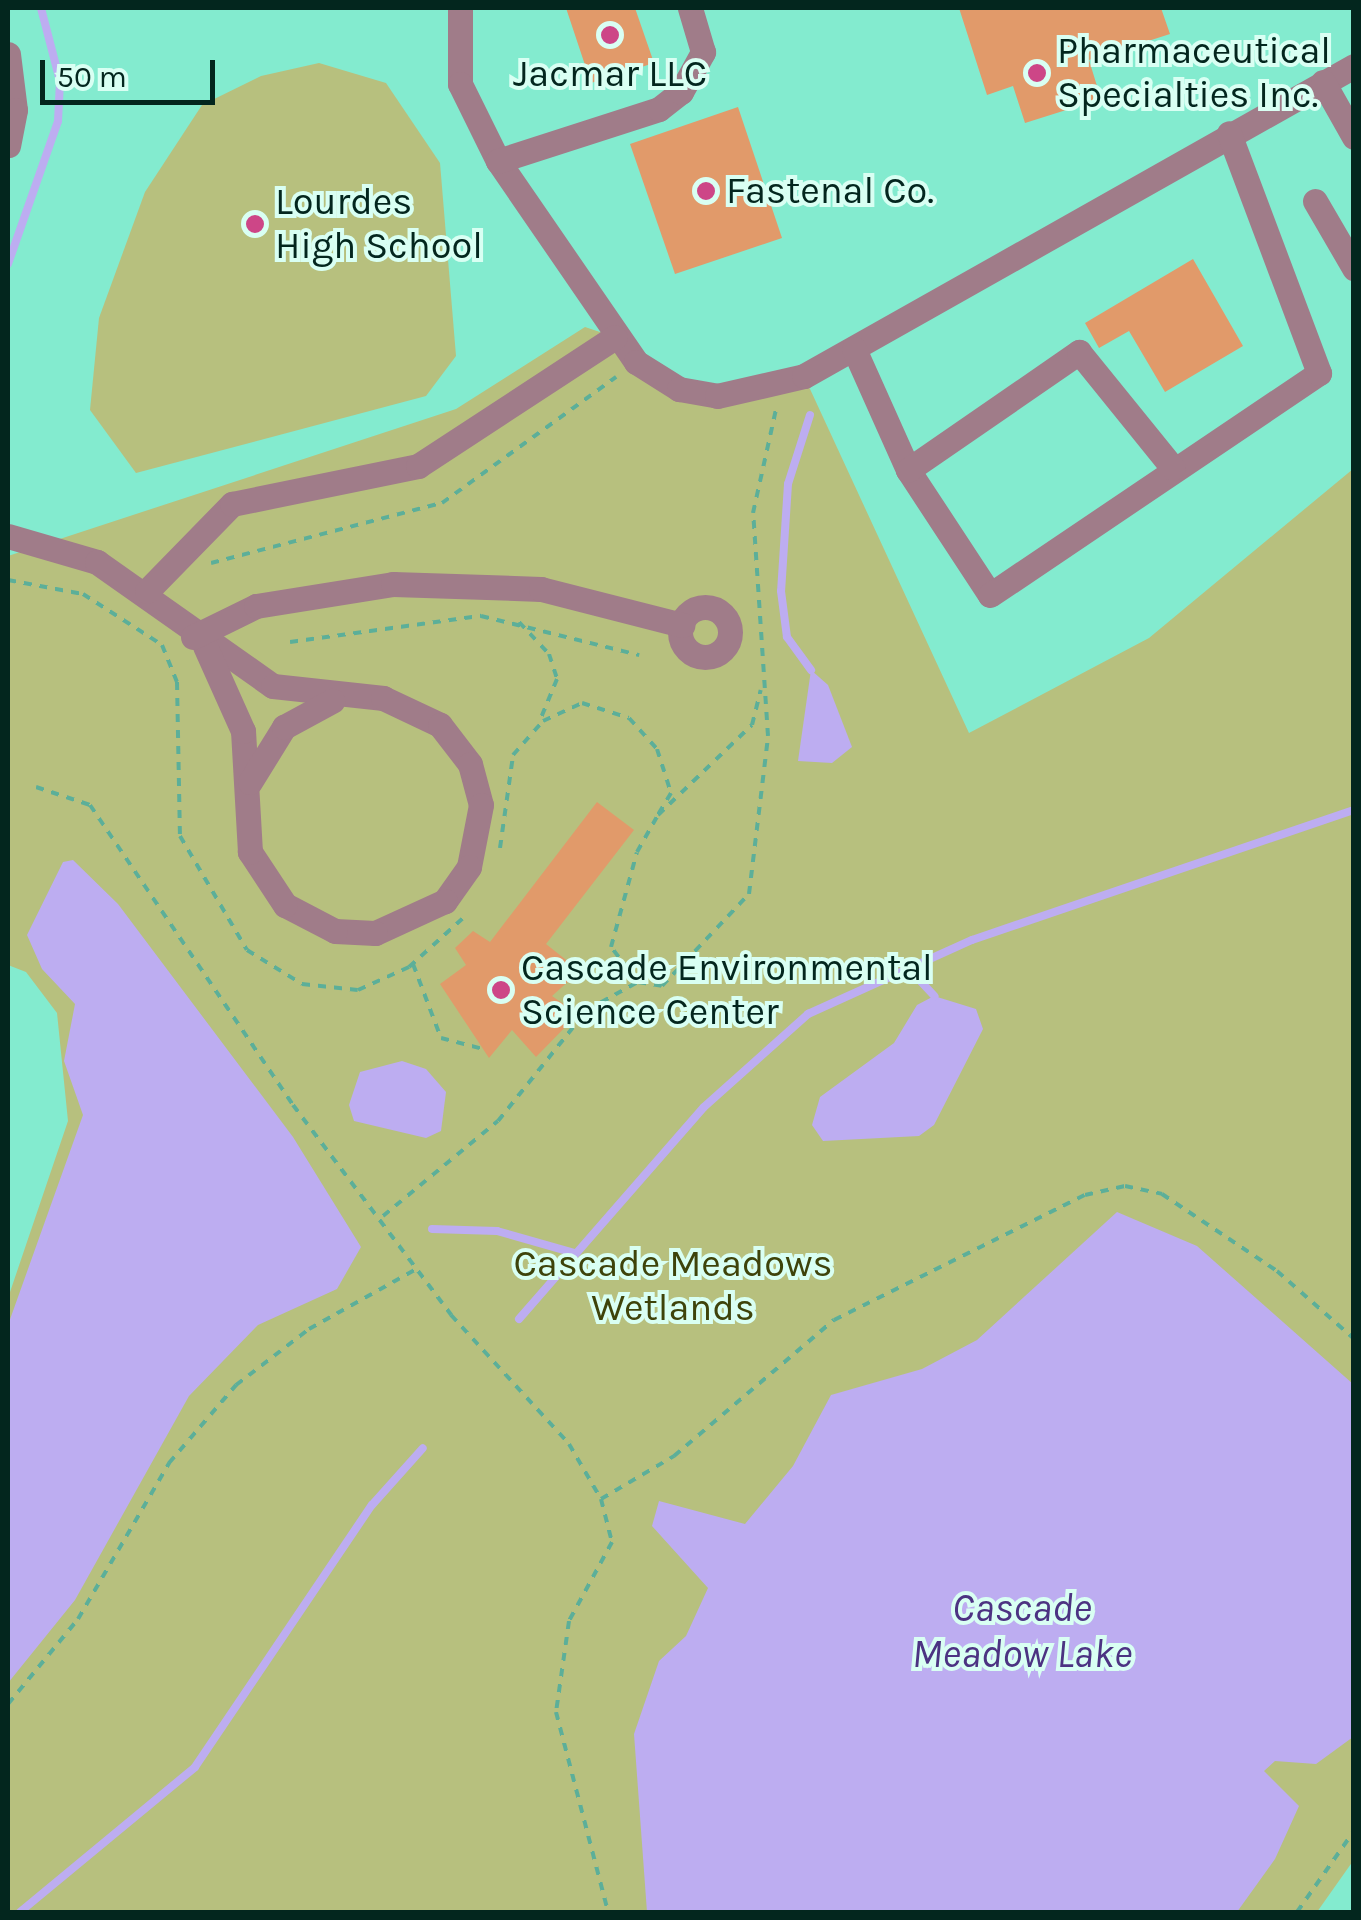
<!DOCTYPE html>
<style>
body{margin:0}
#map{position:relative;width:1361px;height:1920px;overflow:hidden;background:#83ebcf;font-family:Karla,sans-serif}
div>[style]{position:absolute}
.green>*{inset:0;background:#b7c07e}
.water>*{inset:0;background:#bdadf1}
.stream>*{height:8px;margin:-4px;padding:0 4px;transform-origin:4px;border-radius:4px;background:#bdadf1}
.building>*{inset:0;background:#e19a6a}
.path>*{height:4px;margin-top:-2px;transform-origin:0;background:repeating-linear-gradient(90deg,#5caf99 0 8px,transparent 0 16px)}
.minor>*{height:25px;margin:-12.5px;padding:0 12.5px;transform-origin:12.5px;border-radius:12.5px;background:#a07c89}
.minor>.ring{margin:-12.5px;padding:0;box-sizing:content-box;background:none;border:25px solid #a07c89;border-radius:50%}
.dots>*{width:28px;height:28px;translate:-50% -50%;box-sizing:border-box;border:5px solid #d9fff3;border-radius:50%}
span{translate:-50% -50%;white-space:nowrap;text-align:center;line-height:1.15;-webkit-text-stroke:8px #d9fff3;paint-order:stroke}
.poi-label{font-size:38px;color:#03261e}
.left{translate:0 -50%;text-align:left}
.park-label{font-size:38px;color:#3e430a}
.water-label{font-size:40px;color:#4c3382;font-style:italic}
.frame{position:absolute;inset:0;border:10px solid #03261e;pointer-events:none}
.scale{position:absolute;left:40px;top:60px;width:175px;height:45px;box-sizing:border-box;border:5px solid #03261e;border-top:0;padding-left:12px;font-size:30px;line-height:35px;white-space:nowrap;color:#03261e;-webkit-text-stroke:8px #d9fff3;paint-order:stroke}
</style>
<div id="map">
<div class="green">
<i style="clip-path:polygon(319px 63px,386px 83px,440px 163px,456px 356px,426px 396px,136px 473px,90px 410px,99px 318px,145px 192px,202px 105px,261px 76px)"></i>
<i style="clip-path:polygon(585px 327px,615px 337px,679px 389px,804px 376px,969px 733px,1149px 638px,1353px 469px,1353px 1861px,1317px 1912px,8px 1912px,8px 1298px,68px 1121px,57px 1013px,26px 972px,8px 965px,8px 556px,456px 409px)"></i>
</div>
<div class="water">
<i style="clip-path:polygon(811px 670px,828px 685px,852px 747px,832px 763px,798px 761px)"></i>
<i style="clip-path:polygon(73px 860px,118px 904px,293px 1137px,361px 1247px,337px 1289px,258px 1325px,189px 1396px,75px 1600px,8px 1683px,8px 1325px,83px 1115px,64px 1061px,75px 1004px,42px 969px,27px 935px,63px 862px)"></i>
<i style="clip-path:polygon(934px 996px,976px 1009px,983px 1029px,934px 1125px,919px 1136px,823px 1141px,812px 1125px,820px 1097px,894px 1043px,917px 1005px)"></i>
<i style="clip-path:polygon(402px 1061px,426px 1069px,446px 1092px,441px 1131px,426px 1138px,354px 1121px,349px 1105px,360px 1072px)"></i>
<i style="clip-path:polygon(1117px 1212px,1197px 1246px,1353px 1384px,1353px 1737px,1316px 1764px,1275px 1761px,1264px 1771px,1299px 1806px,1275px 1859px,1237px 1912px,647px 1912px,634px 1734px,659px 1661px,686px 1636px,708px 1588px,652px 1526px,659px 1501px,745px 1524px,793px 1466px,831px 1395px,922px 1369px,977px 1340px)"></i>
</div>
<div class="stream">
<i style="left:8px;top:264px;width:151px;rotate:-70.7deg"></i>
<i style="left:58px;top:121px;width:40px;rotate:-87.1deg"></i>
<i style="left:60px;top:81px;width:75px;rotate:-104.6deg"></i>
<i style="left:810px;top:415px;width:72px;rotate:107.7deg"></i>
<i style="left:788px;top:484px;width:107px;rotate:93.7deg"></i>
<i style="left:781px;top:591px;width:46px;rotate:82.6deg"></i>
<i style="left:787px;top:637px;width:41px;rotate:54deg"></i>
<i style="left:912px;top:972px;width:33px;rotate:47deg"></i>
<i style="left:432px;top:1229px;width:65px;rotate:1.8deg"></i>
<i style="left:497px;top:1231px;width:80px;rotate:15.9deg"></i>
<i style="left:519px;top:1319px;width:281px;rotate:-48.9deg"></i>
<i style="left:704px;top:1107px;width:140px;rotate:-41.8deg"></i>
<i style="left:808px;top:1014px;width:180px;rotate:-24.3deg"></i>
<i style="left:972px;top:940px;width:404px;rotate:-18.8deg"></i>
<i style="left:20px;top:1912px;width:227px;rotate:-39.6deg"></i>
<i style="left:195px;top:1767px;width:316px;rotate:-56deg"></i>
<i style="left:372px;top:1505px;width:76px;rotate:-48.2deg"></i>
</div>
<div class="building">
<i style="clip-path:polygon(566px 8px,635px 8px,654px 63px,591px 83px)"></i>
<i style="clip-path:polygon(959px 8px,1161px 8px,1170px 34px,1089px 60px,1101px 99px,1025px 123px,1013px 86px,987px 95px)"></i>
<i style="clip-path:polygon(738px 107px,782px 238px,675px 274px,630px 144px)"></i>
<i style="clip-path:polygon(1193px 259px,1243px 346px,1165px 392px,1129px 331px,1099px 348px,1085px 323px)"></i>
<i style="clip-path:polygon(597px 802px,634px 830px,546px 944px,580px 971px,552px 996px,578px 1014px,536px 1057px,512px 1030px,489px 1058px,440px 984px,466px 965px,455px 948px,473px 931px,490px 942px)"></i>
</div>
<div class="path">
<i style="left:211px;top:563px;width:239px;rotate:-14.6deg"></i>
<i style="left:442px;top:503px;width:215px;rotate:-35.9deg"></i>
<i style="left:8px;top:580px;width:76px;rotate:10.6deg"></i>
<i style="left:83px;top:594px;width:94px;rotate:32.8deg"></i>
<i style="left:162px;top:645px;width:40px;rotate:68deg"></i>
<i style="left:177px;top:682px;width:154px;rotate:88.9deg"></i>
<i style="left:180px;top:836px;width:132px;rotate:59.6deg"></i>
<i style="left:247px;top:950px;width:65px;rotate:31.7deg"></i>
<i style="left:302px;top:984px;width:56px;rotate:6.1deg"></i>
<i style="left:358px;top:990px;width:56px;rotate:-24.3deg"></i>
<i style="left:409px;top:967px;width:73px;rotate:-42.2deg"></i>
<i style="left:519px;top:622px;width:44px;rotate:46.8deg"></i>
<i style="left:549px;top:654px;width:26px;rotate:72deg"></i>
<i style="left:557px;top:679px;width:44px;rotate:112.5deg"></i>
<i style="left:290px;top:642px;width:193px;rotate:-7.8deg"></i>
<i style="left:481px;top:616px;width:163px;rotate:13.9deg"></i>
<i style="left:36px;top:787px;width:57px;rotate:18.4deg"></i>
<i style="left:90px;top:805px;width:362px;rotate:55.9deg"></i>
<i style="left:293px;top:1105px;width:263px;rotate:53deg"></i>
<i style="left:451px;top:1315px;width:175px;rotate:47.5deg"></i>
<i style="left:569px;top:1444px;width:64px;rotate:59.8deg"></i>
<i style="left:601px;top:1499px;width:44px;rotate:75.7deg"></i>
<i style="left:612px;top:1542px;width:90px;rotate:118.6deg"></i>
<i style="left:569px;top:1621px;width:92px;rotate:98.1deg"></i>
<i style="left:556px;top:1712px;width:207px;rotate:75.4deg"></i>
<i style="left:500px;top:848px;width:94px;rotate:-82deg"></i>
<i style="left:513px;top:755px;width:45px;rotate:-48.6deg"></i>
<i style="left:543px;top:721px;width:43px;rotate:-24.8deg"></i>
<i style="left:582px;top:703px;width:49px;rotate:17.7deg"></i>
<i style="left:629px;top:718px;width:42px;rotate:47.9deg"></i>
<i style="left:657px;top:749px;width:46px;rotate:72.3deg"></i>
<i style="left:671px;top:793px;width:26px;rotate:121deg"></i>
<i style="left:413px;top:964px;width:79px;rotate:69.3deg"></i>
<i style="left:441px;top:1038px;width:43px;rotate:14.7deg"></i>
<i style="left:638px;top:982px;width:44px;rotate:-127.6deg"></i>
<i style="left:611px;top:947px;width:98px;rotate:-74.7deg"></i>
<i style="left:637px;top:852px;width:43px;rotate:-60.4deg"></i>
<i style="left:658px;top:815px;width:130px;rotate:-43.8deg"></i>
<i style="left:752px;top:725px;width:36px;rotate:-76deg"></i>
<i style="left:383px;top:1216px;width:149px;rotate:-39.6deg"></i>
<i style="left:498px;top:1121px;width:142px;rotate:-51.3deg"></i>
<i style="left:587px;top:1010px;width:58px;rotate:-28.8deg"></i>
<i style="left:638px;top:982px;width:24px;rotate:9deg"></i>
<i style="left:662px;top:986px;width:127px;rotate:-46.6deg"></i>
<i style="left:749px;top:894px;width:159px;rotate:-83.1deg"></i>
<i style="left:768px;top:736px;width:224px;rotate:-93.8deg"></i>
<i style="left:753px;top:513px;width:107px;rotate:-77.5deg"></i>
<i style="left:601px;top:1499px;width:85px;rotate:-30.5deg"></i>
<i style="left:674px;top:1456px;width:210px;rotate:-40.4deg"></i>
<i style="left:834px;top:1320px;width:280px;rotate:-26.5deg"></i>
<i style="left:1085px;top:1195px;width:41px;rotate:-12.7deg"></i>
<i style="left:1125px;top:1186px;width:38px;rotate:12deg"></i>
<i style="left:1162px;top:1194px;width:138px;rotate:33.8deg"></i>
<i style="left:1277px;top:1271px;width:103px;rotate:41.4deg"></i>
<i style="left:8px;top:1704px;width:110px;rotate:-50.5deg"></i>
<i style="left:78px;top:1619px;width:181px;rotate:-59.7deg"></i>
<i style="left:169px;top:1463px;width:103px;rotate:-49.3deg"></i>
<i style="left:236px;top:1385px;width:92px;rotate:-37.5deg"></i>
<i style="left:309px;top:1329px;width:125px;rotate:-29.2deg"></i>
<i style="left:1297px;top:1912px;width:99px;rotate:-54.9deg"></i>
</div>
<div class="minor">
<i style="left:460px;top:8px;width:76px;rotate:90deg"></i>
<i style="left:460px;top:84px;width:86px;rotate:63.7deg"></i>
<i style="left:498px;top:161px;width:244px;rotate:55.5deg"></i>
<i style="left:636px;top:362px;width:51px;rotate:32.1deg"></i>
<i style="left:679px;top:389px;width:39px;rotate:10deg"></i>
<i style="left:717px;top:396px;width:89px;rotate:-12.9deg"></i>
<i style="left:804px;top:376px;width:631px;rotate:-29.41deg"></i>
<i style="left:8px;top:54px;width:56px;rotate:82.9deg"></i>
<i style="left:15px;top:110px;width:36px;rotate:101deg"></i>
<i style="left:1323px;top:82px;width:63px;rotate:60.6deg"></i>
<i style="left:498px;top:161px;width:169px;rotate:-17.9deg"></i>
<i style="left:659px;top:109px;width:28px;rotate:-38deg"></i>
<i style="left:681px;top:92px;width:46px;rotate:-61.2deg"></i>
<i style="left:703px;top:52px;width:46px;rotate:-106.5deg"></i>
<i style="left:1315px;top:201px;width:78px;rotate:59.8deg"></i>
<i style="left:854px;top:349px;width:133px;rotate:65.9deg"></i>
<i style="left:908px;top:470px;width:149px;rotate:56.7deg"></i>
<i style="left:990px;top:595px;width:397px;rotate:-34deg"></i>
<i style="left:1319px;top:373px;width:256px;rotate:-110.6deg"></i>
<i style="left:908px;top:470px;width:208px;rotate:-34.6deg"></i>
<i style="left:1079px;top:352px;width:149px;rotate:51deg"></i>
<i style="left:8px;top:536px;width:93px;rotate:16.3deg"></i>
<i style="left:97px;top:562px;width:215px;rotate:35.2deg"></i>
<i style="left:273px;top:686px;width:111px;rotate:6.2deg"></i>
<i style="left:383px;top:698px;width:63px;rotate:25.3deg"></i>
<i style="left:440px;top:725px;width:49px;rotate:52.4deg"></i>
<i style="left:470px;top:764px;width:42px;rotate:75deg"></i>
<i style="left:481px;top:805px;width:63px;rotate:101deg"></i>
<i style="left:469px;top:867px;width:42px;rotate:125.2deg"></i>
<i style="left:445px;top:901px;width:77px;rotate:155.4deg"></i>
<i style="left:375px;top:933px;width:40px;rotate:-177.1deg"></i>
<i style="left:335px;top:931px;width:56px;rotate:-152.5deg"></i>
<i style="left:285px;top:905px;width:64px;rotate:-123.4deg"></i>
<i style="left:250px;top:852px;width:121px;rotate:-93.3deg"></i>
<i style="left:243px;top:731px;width:93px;rotate:-114.1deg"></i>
<i style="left:147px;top:591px;width:122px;rotate:-45.7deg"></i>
<i style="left:232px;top:504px;width:190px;rotate:-11.5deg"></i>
<i style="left:418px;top:466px;width:235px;rotate:-33.2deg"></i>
<i class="ring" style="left:680px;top:607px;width:25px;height:25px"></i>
<i style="left:193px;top:637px;width:70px;rotate:-26.2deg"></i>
<i style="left:256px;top:606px;width:139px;rotate:-9.1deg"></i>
<i style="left:393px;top:584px;width:148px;rotate:1.9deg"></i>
<i style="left:541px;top:589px;width:146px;rotate:14.3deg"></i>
<i style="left:250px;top:782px;width:65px;rotate:-58.3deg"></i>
<i style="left:284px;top:727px;width:55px;rotate:-28.4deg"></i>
</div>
<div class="dots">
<i style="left:610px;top:35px;background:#cd4687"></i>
<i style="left:1037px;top:73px;background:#cd4687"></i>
<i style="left:706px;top:191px;background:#cd4687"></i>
<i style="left:255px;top:224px;background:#cd4687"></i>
<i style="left:501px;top:990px;background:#cd4687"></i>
</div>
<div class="poi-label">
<span class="left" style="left:1057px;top:73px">Pharmaceutical<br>Specialties Inc.</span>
<span style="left:610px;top:74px">Jacmar LLC</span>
<span class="left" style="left:726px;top:191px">Fastenal Co.</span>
<span class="left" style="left:275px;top:224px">Lourdes<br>High School</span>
<span class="left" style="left:521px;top:990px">Cascade Environmental<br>Science Center</span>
</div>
<div class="park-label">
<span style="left:673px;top:1286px">Cascade Meadows<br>Wetlands</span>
</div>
<div class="water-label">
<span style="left:1022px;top:1631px">Cascade<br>Meadow Lake</span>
</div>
<div class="frame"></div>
<div class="scale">50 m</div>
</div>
